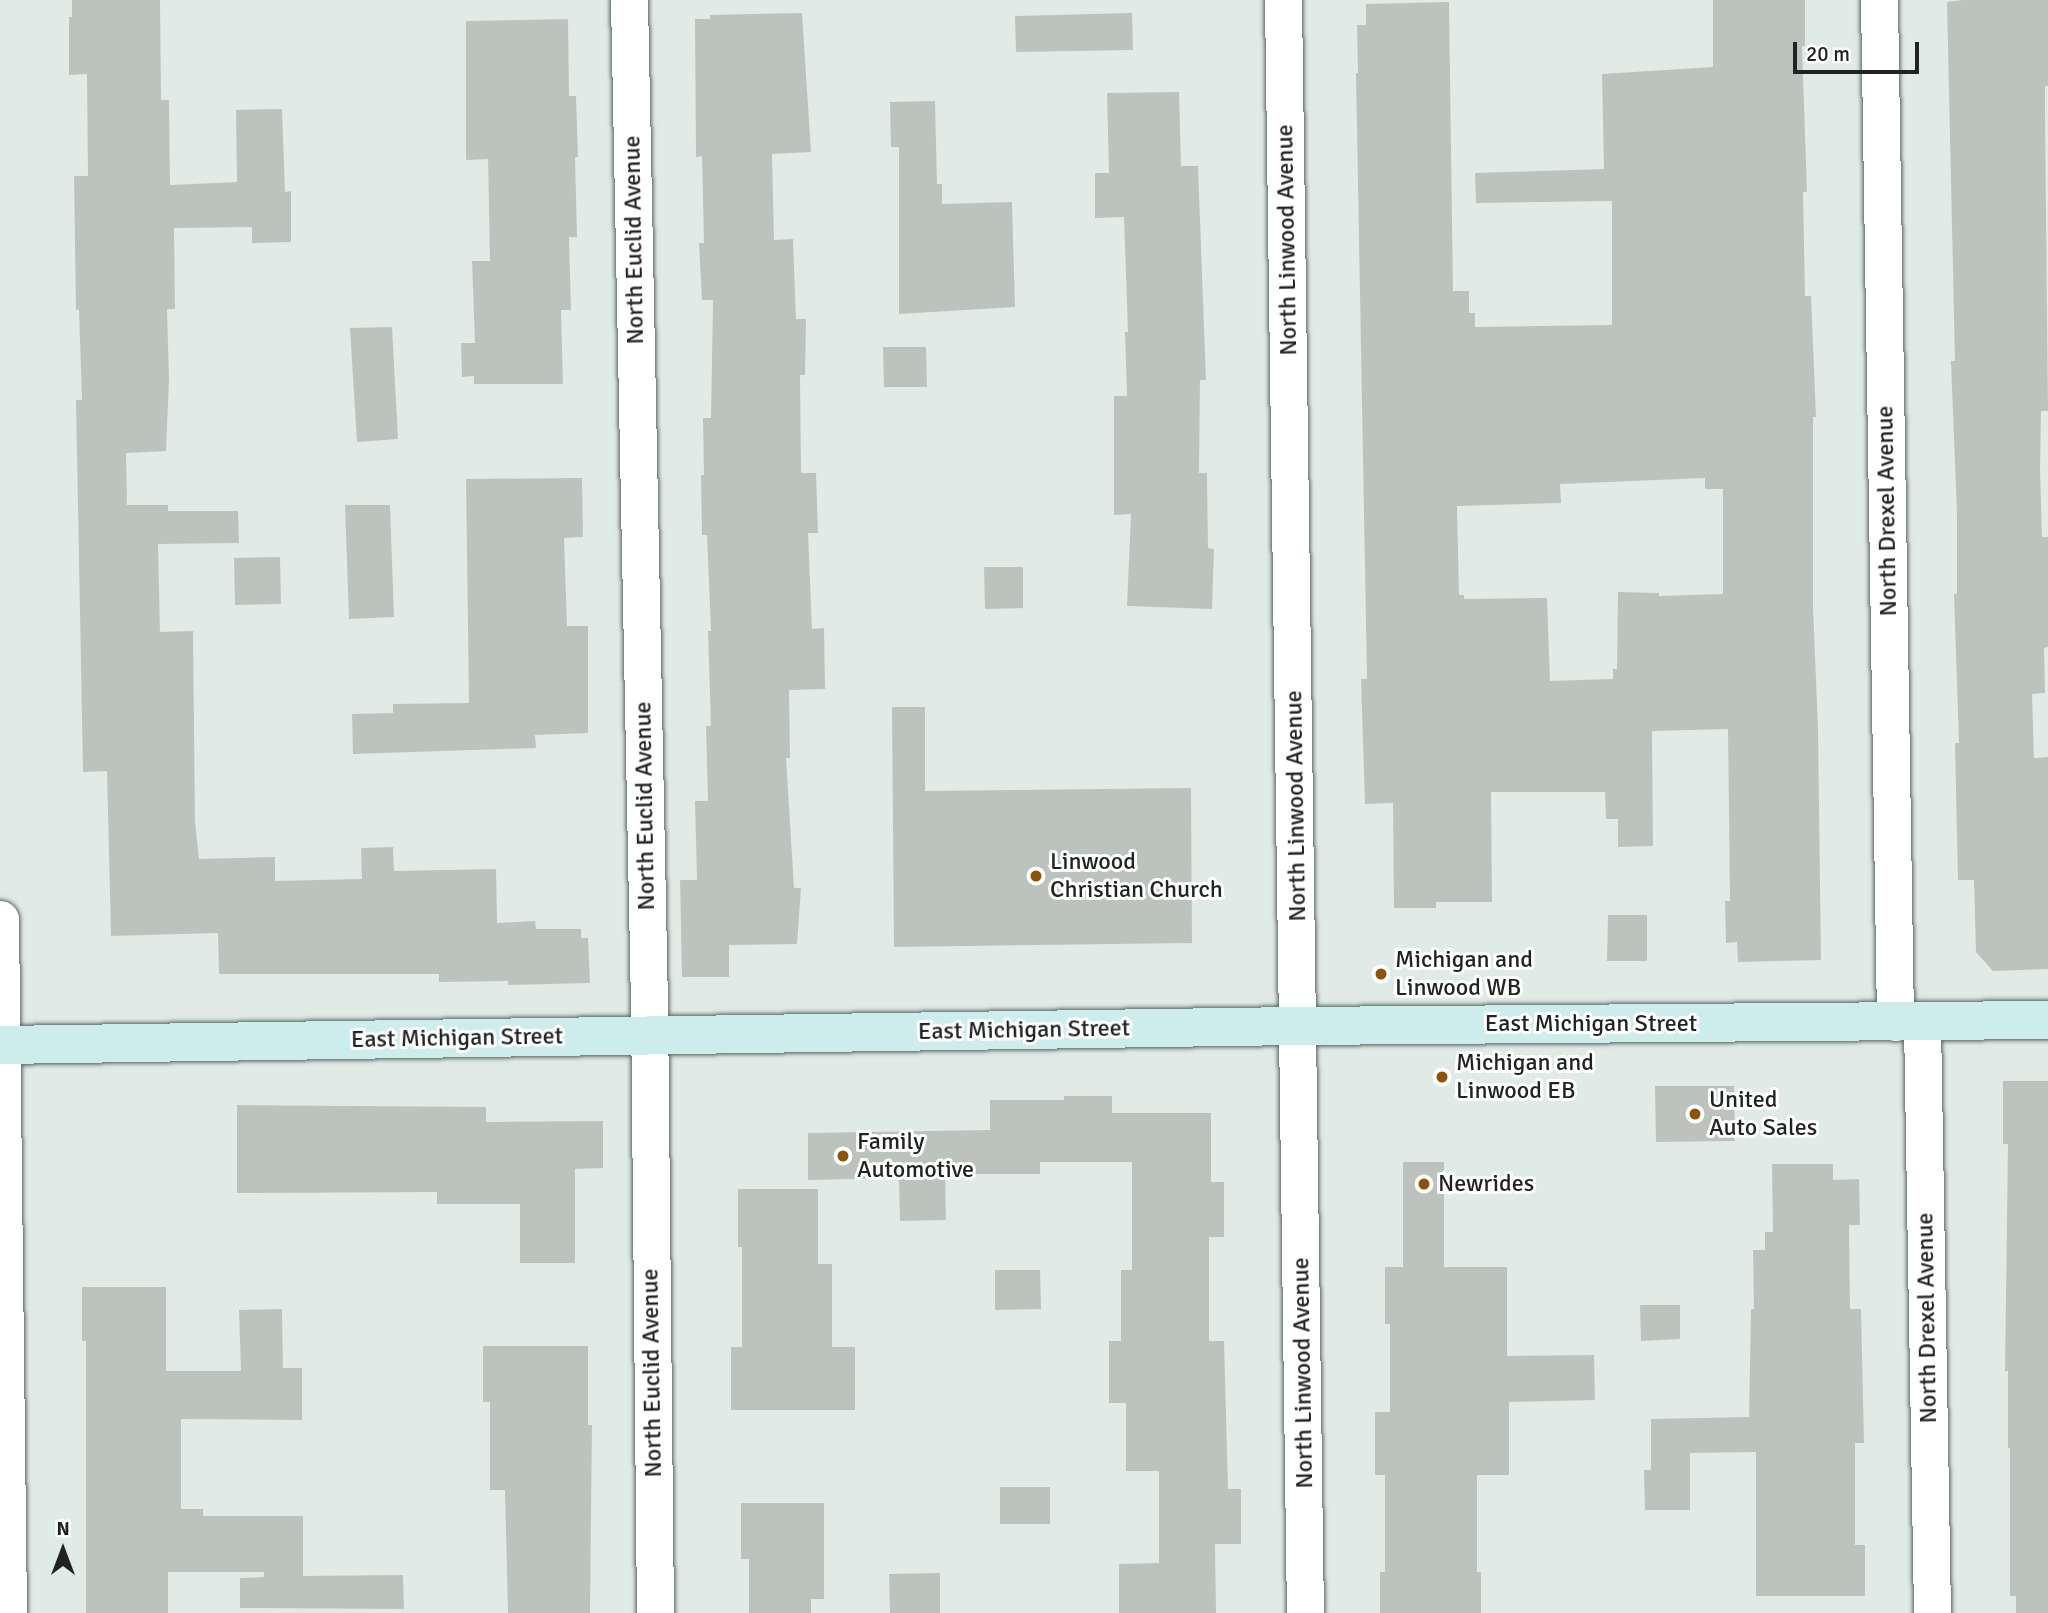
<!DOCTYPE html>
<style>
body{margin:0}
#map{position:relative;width:2048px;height:1613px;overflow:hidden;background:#e0ebe7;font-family:Signika,sans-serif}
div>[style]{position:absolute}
.building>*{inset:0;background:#bcc3bd}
.roads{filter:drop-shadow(0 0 2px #5d6662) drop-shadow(0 0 2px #5d6662)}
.minor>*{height:37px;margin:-18.5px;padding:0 18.5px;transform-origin:18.5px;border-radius:18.5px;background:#fff}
.secondary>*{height:38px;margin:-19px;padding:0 19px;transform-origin:19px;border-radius:19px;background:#cdecec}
.dots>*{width:19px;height:19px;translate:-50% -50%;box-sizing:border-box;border:4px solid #fff;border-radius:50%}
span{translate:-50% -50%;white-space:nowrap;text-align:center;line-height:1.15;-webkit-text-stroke:6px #fff;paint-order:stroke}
.street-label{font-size:24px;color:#1f2321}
.poi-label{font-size:24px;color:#1f2321}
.left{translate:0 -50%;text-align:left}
.north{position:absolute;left:28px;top:1515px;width:70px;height:70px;-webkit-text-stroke:5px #fff;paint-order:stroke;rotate:0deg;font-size:19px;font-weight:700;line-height:28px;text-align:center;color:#1f2321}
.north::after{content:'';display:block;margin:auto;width:24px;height:32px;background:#1f2321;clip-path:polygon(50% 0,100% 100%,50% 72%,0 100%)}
.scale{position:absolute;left:1793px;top:42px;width:126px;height:32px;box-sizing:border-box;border:4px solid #1f2321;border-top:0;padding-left:9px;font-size:21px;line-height:24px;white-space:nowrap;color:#1f2321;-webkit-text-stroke:5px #fff;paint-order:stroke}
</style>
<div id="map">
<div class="building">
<i style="clip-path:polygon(72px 0,160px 0,161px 100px,169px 100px,170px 185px,237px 182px,236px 110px,282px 109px,285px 192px,291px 191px,291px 242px,252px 243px,252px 227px,174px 228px,175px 309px,167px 309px,169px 379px,166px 451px,126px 453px,127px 505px,168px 505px,168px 511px,238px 511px,239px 543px,158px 544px,160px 632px,193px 631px,195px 822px,199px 859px,275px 857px,275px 881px,362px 879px,361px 848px,393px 847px,394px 871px,496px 869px,497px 923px,535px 921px,536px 929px,581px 929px,581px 938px,588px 938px,590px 983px,508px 985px,508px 981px,439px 982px,439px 974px,219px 974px,218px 933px,111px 936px,107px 771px,83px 772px,76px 400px,82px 400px,79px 310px,76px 310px,74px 176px,88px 176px,87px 74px,69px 75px,69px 17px,72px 17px)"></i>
<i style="clip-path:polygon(evenodd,1713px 0,1805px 0,1805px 46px,1802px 46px,1807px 192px,1803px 192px,1805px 296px,1811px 296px,1816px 417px,1813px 417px,1813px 607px,1818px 727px,1821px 960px,1738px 962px,1737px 942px,1726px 943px,1725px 901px,1730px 901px,1728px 729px,1652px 731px,1653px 846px,1618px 847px,1618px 819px,1606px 819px,1605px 792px,1491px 792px,1492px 902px,1436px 902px,1436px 908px,1394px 908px,1393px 803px,1365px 804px,1361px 679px,1367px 679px,1356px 73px,1358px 73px,1357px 25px,1366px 25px,1366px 4px,1449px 2px,1453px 291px,1469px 291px,1469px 313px,1475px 313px,1475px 327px,1612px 325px,1612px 201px,1476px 203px,1475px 173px,1604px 169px,1602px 74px,1713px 67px,1713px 0,1705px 478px,1705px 489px,1723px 489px,1723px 594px,1659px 596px,1659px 593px,1618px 592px,1617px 669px,1613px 669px,1613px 679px,1550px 681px,1547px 598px,1464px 599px,1464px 595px,1459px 595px,1457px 506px,1561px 503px,1560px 484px,1705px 478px)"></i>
<i style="clip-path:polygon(1963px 0,2048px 0,2048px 86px,2045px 86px,2045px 115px,2048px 411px,2041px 411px,2040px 469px,2042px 537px,2048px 537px,2048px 647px,2044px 648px,2045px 693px,2032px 694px,2034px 758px,2048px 757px,2048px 969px,1993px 971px,1976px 952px,1974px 880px,1958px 880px,1955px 743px,1959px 743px,1954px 594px,1957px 594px,1957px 515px,1951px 361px,1955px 361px,1947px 2px)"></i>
<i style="clip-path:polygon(802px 13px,811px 152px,772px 154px,774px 240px,793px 239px,796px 319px,806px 319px,805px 375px,800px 375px,801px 473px,816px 473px,818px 533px,808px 533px,812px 629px,824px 628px,825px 689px,789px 690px,790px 758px,786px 758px,794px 888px,801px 888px,797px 944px,729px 945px,729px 977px,682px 977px,680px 880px,697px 880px,695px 801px,708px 801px,706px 726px,711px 726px,708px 631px,711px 631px,707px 535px,702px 535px,701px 475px,704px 475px,703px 418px,711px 418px,713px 300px,702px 300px,699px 243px,704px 243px,702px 156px,696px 157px,695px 19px,710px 19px,710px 15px)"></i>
<i style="clip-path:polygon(1132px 13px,1133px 50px,1016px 52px,1015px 16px)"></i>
<i style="clip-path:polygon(568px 19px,569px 96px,576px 96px,578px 157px,575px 157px,577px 237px,569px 237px,571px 310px,561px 310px,563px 384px,474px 384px,474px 376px,462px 377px,461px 343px,475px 343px,472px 261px,490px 261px,488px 159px,466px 160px,466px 21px)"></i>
<i style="clip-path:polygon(1179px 92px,1181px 166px,1198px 166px,1206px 380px,1200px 380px,1199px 473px,1207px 473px,1208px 548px,1214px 549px,1212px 609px,1127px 606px,1131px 514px,1114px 515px,1114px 396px,1127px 396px,1125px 332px,1128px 332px,1124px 217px,1095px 218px,1095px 173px,1109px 173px,1107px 93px)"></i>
<i style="clip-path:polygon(935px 101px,937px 184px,942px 184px,942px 204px,1012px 202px,1015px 307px,899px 314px,899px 147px,891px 147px,890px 102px)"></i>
<i style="clip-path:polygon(392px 327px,398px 439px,357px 442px,350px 328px)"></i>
<i style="clip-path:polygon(883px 347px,926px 347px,927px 387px,884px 387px)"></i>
<i style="clip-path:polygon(582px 478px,583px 537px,564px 538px,567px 626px,588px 626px,588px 733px,535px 735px,536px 748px,353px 754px,352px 714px,393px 713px,393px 704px,469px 703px,466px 479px)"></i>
<i style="clip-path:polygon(345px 505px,390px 505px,394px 617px,349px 619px)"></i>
<i style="clip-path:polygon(280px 557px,281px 604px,235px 605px,234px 558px)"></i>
<i style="clip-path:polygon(984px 567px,1023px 567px,1023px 608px,985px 609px)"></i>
<i style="clip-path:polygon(892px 707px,925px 707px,925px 791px,1191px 788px,1192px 943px,894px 947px)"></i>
<i style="clip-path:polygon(1608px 915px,1647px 915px,1647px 961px,1607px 961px)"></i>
<i style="clip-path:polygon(2003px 1081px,2048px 1081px,2048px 1613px,2016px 1613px,2016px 1596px,2010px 1596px,2010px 1448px,2008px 1448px,2008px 1371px,2005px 1371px,2008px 1144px,2003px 1144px)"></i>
<i style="clip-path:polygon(1655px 1086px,1734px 1086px,1735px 1141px,1656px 1142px)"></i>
<i style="clip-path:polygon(1064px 1096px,1112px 1096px,1112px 1113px,1211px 1113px,1211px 1182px,1224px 1182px,1224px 1237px,1209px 1237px,1209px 1341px,1224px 1341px,1228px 1489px,1241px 1489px,1241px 1544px,1215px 1544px,1216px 1613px,1119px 1613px,1119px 1564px,1159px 1563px,1159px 1471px,1126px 1471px,1126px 1403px,1109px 1403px,1109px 1341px,1121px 1341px,1121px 1270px,1132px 1270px,1132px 1162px,1040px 1162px,1040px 1174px,945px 1174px,946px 1220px,900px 1221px,899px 1178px,808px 1180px,808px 1133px,990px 1130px,990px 1100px,1064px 1100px)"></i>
<i style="clip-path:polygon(237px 1105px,486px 1107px,486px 1122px,603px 1121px,603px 1168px,575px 1169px,575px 1263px,520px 1263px,520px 1204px,437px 1204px,437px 1192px,237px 1193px)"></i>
<i style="clip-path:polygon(1403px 1162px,1444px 1162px,1444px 1267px,1507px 1267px,1507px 1356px,1594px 1355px,1595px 1400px,1509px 1402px,1509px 1475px,1477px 1475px,1477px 1572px,1481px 1572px,1481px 1613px,1380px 1613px,1380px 1572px,1385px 1572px,1385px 1475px,1375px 1475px,1375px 1412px,1390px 1412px,1390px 1324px,1385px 1324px,1385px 1267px,1403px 1267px)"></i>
<i style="clip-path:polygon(1772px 1164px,1833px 1164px,1833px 1180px,1859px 1179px,1860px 1225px,1849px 1225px,1850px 1309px,1861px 1309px,1864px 1443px,1855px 1443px,1855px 1545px,1865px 1545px,1865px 1596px,1756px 1596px,1756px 1452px,1690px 1453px,1690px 1510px,1645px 1510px,1644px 1470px,1651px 1470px,1651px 1419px,1749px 1417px,1751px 1309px,1754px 1309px,1753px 1250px,1765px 1250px,1765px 1232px,1773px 1232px)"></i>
<i style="clip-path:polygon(738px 1189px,818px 1189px,818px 1264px,832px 1264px,832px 1347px,855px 1347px,855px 1410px,731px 1410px,731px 1347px,742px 1347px,742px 1247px,738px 1247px)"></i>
<i style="clip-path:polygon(995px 1270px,1040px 1270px,1041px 1309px,995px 1310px)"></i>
<i style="clip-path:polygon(82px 1287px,166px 1287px,166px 1371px,241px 1371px,239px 1310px,282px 1309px,283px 1368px,302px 1368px,302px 1420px,181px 1419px,181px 1509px,203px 1509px,203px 1516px,303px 1516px,303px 1576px,403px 1575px,404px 1609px,240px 1608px,240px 1578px,264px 1577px,264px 1572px,168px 1572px,168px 1613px,86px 1613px,86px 1341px,82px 1341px)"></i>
<i style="clip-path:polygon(1640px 1305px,1680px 1305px,1680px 1339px,1641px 1341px)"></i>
<i style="clip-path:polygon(483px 1346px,588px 1346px,588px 1425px,592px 1425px,590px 1613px,508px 1613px,505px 1490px,490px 1490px,490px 1402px,483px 1402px)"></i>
<i style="clip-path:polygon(1000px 1487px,1050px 1487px,1050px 1524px,1000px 1524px)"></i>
<i style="clip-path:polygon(741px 1503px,824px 1503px,824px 1599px,811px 1599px,811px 1613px,749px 1613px,749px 1559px,741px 1559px)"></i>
<i style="clip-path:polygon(940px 1573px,940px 1613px,890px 1613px,889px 1574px)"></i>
</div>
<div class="roads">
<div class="minor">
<i style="left:629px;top:0;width:1003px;rotate:88.86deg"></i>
<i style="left:649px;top:1003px;width:610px;rotate:89.44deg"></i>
<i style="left:1283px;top:0;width:1613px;rotate:89.22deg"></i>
<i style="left:1879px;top:0;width:1022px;rotate:89.1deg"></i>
<i style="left:0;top:919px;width:694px;rotate:89.34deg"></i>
<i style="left:1922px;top:1022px;width:591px;rotate:89.03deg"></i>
</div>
<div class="secondary">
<i style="left:0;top:1045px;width:1299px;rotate:-0.84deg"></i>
<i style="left:1299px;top:1026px;width:749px;rotate:-0.46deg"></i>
</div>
</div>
<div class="dots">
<i style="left:1036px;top:876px;background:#8c5309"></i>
<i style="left:1381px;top:974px;background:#8c5309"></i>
<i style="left:1442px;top:1077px;background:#8c5309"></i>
<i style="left:1695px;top:1114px;background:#8c5309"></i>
<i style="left:843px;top:1156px;background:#8c5309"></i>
<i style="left:1424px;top:1184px;background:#8c5309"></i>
</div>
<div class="street-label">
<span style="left:634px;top:240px;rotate:-91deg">North Euclid Avenue</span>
<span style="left:1287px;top:240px;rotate:-91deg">North Linwood Avenue</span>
<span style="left:1887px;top:511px;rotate:-91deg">North Drexel Avenue</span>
<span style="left:645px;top:806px;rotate:-91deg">North Euclid Avenue</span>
<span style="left:1296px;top:806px;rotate:-91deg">North Linwood Avenue</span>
<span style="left:1591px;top:1024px">East Michigan Street</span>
<span style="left:1024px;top:1030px;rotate:-1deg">East Michigan Street</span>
<span style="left:457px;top:1038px;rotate:-1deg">East Michigan Street</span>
<span style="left:1927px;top:1318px;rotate:-91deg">North Drexel Avenue</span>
<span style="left:652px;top:1373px;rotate:-91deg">North Euclid Avenue</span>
<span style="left:1303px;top:1373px;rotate:-91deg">North Linwood Avenue</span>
</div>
<div class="poi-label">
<span class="left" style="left:1050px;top:876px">Linwood<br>Christian Church</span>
<span class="left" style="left:1395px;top:974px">Michigan and<br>Linwood WB</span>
<span class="left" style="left:1456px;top:1077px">Michigan and<br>Linwood EB</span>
<span class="left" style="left:1709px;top:1114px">United<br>Auto Sales</span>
<span class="left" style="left:857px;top:1156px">Family<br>Automotive</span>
<span class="left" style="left:1438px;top:1184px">Newrides</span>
</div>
<div class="north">N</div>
<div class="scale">20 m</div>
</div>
